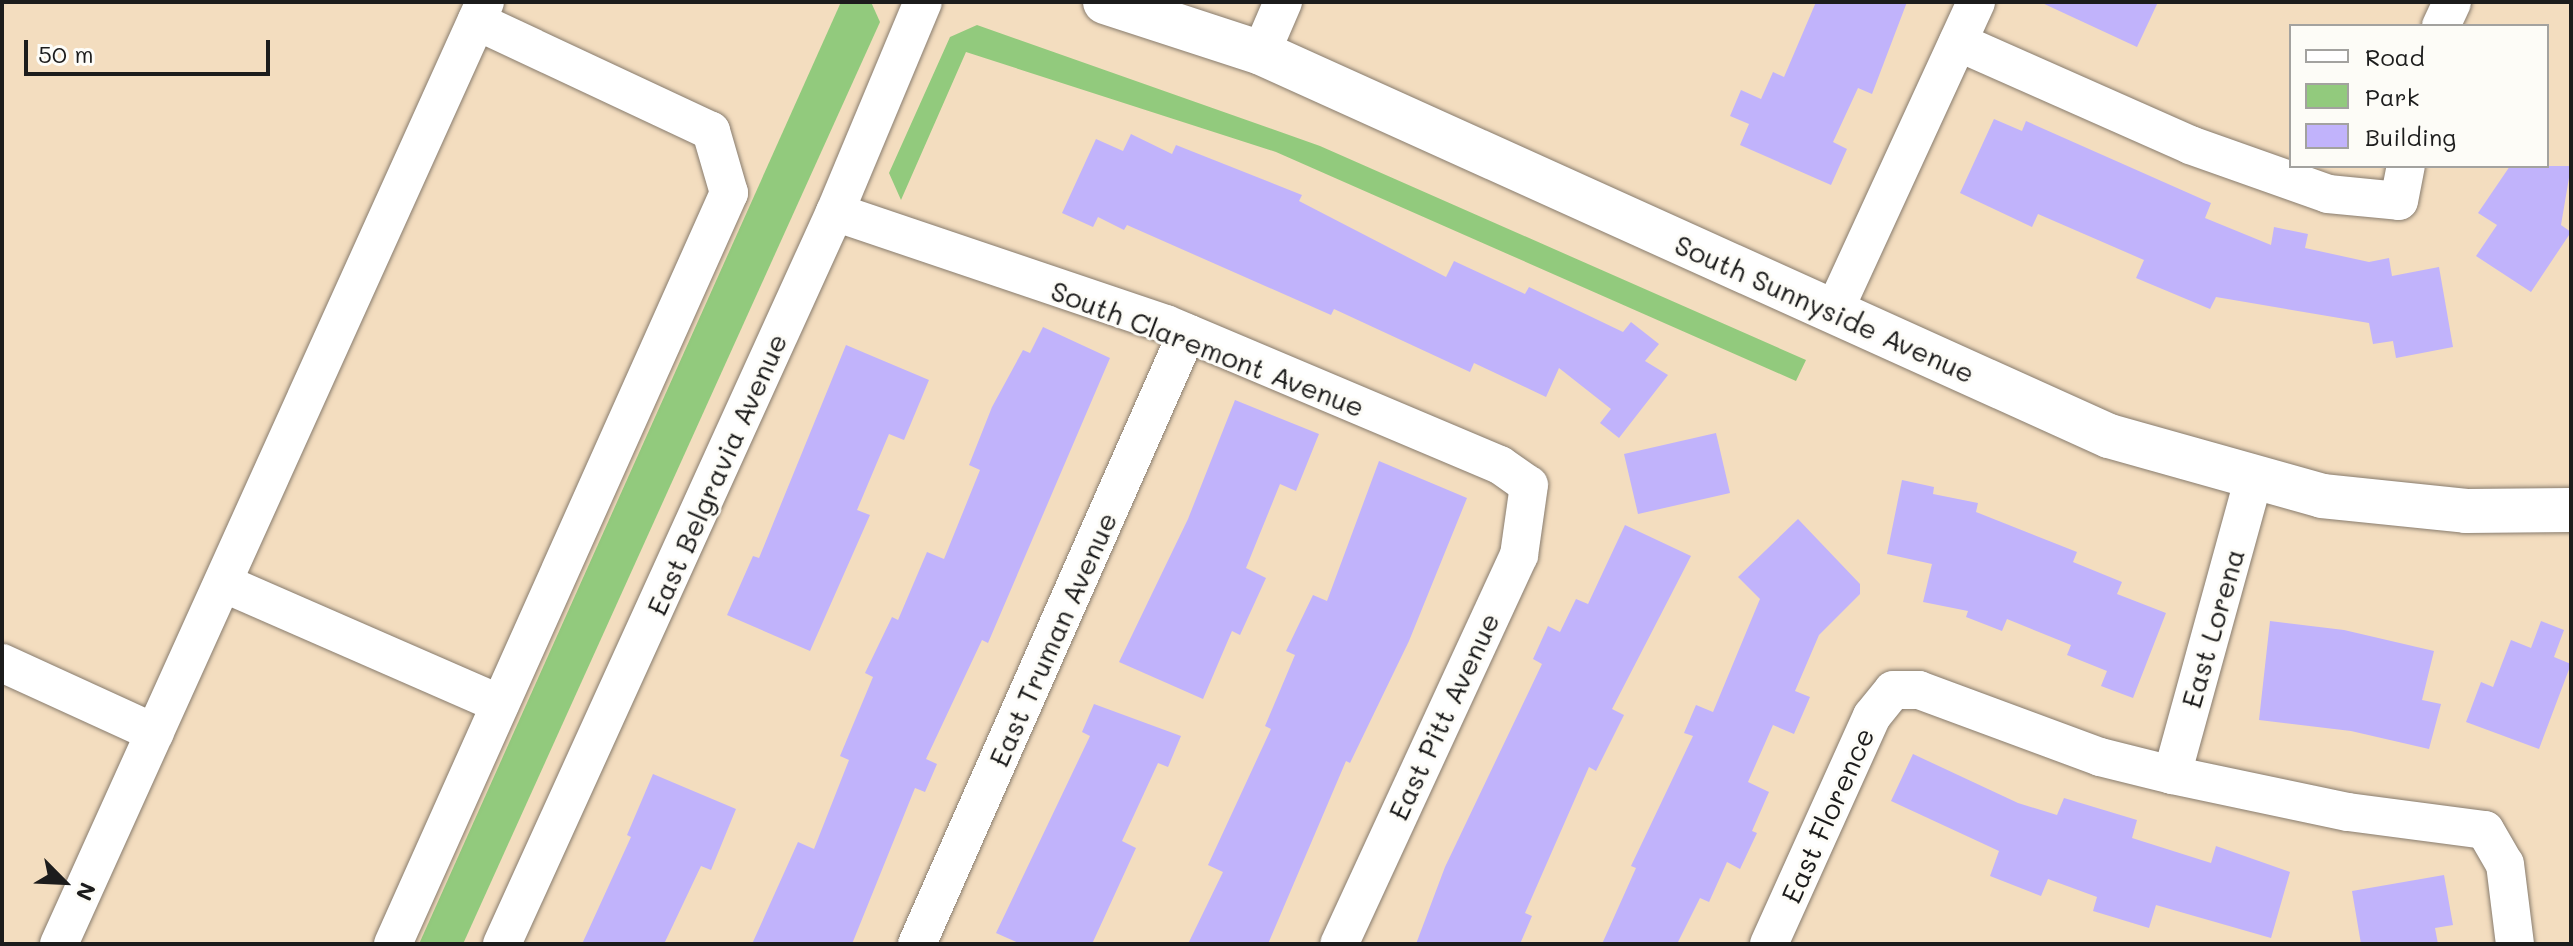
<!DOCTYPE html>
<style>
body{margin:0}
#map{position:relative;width:2573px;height:946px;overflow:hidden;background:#f3ddbf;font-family:Mali,sans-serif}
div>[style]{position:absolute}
.green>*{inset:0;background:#92ca7d}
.building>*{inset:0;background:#c1b3fb}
.roads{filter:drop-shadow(0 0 2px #887c6e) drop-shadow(0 0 2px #887c6e)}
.street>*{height:38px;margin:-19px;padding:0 19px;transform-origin:19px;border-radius:19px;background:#fff}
.secondary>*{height:44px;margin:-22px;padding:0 22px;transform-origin:22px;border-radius:22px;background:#fff}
span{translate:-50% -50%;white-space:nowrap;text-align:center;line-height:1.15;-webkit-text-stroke:6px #fdfcf7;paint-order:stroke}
.street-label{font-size:28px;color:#1c1c1c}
.frame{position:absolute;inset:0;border:4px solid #1c1c1c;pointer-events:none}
.legend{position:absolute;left:2289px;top:24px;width:260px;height:144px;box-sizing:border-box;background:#fdfcf7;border:2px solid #a3a29f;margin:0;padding:10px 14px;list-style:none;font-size:24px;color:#1c1c1c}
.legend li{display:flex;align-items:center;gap:16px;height:40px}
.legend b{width:40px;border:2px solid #a3a29f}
.north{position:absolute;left:24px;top:842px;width:80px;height:80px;-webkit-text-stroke:6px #fdfcf7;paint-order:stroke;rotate:114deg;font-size:22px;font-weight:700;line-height:32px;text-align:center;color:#1c1c1c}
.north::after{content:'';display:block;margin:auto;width:28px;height:36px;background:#1c1c1c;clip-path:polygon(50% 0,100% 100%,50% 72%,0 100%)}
.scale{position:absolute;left:24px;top:40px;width:246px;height:36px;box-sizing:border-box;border:4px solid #1c1c1c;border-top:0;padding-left:10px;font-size:24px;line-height:28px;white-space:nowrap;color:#1c1c1c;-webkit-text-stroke:6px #fdfcf7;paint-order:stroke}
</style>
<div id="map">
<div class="green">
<i style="clip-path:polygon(841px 2px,871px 2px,880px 22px,463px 944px,419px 944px)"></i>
<i style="clip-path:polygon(977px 25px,1320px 146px,1806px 360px,1796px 381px,1276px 152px,966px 52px,901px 200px,889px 173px,950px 37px)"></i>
</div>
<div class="building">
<i style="clip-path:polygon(1816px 2px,1907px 2px,1872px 94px,1858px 88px,1833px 142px,1847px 149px,1831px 185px,1740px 145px,1749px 124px,1730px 116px,1741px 90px,1761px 99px,1773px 72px,1784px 77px)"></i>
<i style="clip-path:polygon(2040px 2px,2158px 2px,2137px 47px)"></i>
<i style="clip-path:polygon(1994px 119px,2022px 131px,2026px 121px,2211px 203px,2205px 218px,2271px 245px,2274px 227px,2308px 234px,2305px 248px,2369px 262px,2389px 258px,2392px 276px,2439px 267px,2453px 347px,2396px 358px,2393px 341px,2373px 344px,2369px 323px,2216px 297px,2210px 309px,2136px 278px,2144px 260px,2038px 214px,2032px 227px,1960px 193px)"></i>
<i style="clip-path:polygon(1131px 134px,1172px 154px,1176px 145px,1302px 195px,1299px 201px,1446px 277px,1454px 261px,1525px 294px,1529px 287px,1623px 332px,1631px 322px,1659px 344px,1645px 361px,1668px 375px,1619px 438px,1600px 423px,1611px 409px,1559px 368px,1546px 397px,1474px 363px,1470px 372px,1334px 309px,1331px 315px,1127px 225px,1124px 230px,1098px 217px,1093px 227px,1062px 213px,1096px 139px,1123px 151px)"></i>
<i style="clip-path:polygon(2510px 166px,2571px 166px,2561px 225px,2571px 232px,2531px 292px,2476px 256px,2497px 225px,2478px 213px)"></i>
<i style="clip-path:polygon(1043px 327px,1110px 358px,988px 643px,982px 640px,926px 759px,937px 764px,925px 792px,915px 788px,852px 944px,752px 944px,798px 842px,814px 849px,849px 760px,840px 756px,873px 677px,865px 673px,892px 617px,898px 620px,927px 552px,944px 559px,980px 470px,969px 465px,992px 407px,1023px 350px,1030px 353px)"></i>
<i style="clip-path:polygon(846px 345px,929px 380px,904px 440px,889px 434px,857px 510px,870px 515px,810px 651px,727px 615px,753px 556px,759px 558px)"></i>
<i style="clip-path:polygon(1235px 400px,1319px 434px,1296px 491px,1280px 484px,1246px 568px,1266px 578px,1240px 635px,1232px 631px,1203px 699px,1119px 662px,1188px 519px)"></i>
<i style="clip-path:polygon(1716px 433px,1730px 493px,1638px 514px,1624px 454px)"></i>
<i style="clip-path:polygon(1379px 461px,1467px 498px,1409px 641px,1350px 763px,1346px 761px,1268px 944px,1188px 944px,1223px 872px,1208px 865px,1271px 729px,1265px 726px,1295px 655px,1286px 651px,1313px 595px,1327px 601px)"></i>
<i style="clip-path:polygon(1902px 480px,1934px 487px,1933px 494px,1978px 503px,1976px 512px,2077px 552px,2073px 562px,2122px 582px,2117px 594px,2166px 613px,2133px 698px,2101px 686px,2107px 671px,2067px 655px,2071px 645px,2007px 619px,2002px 631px,1966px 617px,1968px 611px,1923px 602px,1932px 564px,1887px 554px)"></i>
<i style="clip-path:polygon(1798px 519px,1860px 584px,1860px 594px,1819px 635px,1795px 691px,1810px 697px,1794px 734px,1773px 725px,1748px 782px,1769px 792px,1752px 831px,1757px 833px,1740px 869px,1727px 862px,1709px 902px,1700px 898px,1677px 944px,1602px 944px,1636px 868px,1631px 866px,1693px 736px,1684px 733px,1696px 705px,1713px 712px,1760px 599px,1738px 577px)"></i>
<i style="clip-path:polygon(1625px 525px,1691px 556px,1612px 709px,1624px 715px,1596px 771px,1589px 767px,1525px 913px,1532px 916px,1520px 944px,1416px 944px,1445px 867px,1542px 664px,1533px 659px,1548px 626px,1560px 632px,1576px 599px,1588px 604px)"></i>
<i style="clip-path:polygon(2270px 621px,2344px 630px,2434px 651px,2422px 700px,2441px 704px,2429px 749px,2351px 731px,2259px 720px)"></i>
<i style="clip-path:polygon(2541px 621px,2564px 630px,2554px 657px,2571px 664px,2539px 749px,2466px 722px,2481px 682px,2493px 687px,2511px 640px,2531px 648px)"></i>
<i style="clip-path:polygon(1094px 704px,1181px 736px,1168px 767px,1158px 763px,1122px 841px,1136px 848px,1092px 944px,1021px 944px,996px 933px,1090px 736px,1082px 732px)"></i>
<i style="clip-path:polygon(1913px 754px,2018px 803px,2057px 815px,2064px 798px,2137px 820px,2132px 838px,2211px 863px,2216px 846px,2290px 872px,2271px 938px,2156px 905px,2149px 928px,2093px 911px,2097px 897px,2048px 879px,2041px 896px,1990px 876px,1999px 851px,1891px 801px)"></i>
<i style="clip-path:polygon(653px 774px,736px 809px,711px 870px,701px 866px,664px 944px,582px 944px,631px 837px,627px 835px)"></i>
<i style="clip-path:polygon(2444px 875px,2453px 925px,2435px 928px,2438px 944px,2361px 944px,2352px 891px)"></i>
</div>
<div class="roads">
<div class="street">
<i style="left:2441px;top:26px;width:26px;rotate:-65deg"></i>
<i style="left:1958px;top:42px;width:254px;rotate:23.9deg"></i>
<i style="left:2190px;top:145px;width:146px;rotate:19.5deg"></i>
<i style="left:2328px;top:194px;width:71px;rotate:5.6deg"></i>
<i style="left:2399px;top:201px;width:36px;rotate:-79deg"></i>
<i style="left:1261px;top:53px;width:56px;rotate:-66.7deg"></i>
<i style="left:835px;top:212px;width:349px;rotate:18.7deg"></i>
<i style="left:1166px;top:324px;width:363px;rotate:22.9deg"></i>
<i style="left:1500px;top:465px;width:35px;rotate:35deg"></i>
<i style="left:1529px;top:485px;width:71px;rotate:98.1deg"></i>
<i style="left:1519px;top:555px;width:429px;rotate:114.8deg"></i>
<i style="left:1834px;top:311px;width:340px;rotate:-65.3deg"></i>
<i style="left:223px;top:583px;width:302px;rotate:23.6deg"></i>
<i style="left:2px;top:663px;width:168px;rotate:24.6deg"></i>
<i style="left:2172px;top:775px;width:305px;rotate:-74.6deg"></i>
<i style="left:59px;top:944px;width:1034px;rotate:-65.67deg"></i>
<i style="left:393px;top:944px;width:823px;rotate:-65.9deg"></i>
<i style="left:729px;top:193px;width:65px;rotate:-106.2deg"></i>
<i style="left:711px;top:131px;width:259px;rotate:-154.9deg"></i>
<i style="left:502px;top:944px;width:804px;rotate:-65.54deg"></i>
<i style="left:835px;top:212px;width:228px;rotate:-67.3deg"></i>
<i style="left:917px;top:944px;width:668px;rotate:-66.16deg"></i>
<i style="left:1769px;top:944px;width:250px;rotate:-65.7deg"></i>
<i style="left:1872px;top:716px;width:33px;rotate:-51deg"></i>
<i style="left:1893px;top:690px;width:26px"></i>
<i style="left:1919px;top:690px;width:193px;rotate:20.3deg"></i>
<i style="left:2100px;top:757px;width:74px;rotate:14deg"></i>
<i style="left:2172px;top:775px;width:180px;rotate:11.9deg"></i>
<i style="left:2348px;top:812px;width:138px;rotate:7.5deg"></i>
<i style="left:2485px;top:830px;width:39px;rotate:60deg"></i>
<i style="left:2505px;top:864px;width:81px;rotate:82.9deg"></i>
</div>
<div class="secondary">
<i style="left:1105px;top:2px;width:164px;rotate:18.1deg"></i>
<i style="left:1261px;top:53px;width:930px;rotate:24.31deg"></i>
<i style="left:2109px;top:436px;width:221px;rotate:15.7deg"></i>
<i style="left:2322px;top:496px;width:145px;rotate:5.9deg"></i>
<i style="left:2466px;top:511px;width:105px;rotate:-0.5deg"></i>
</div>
</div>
<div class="street-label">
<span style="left:1825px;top:308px;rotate:24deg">South Sunnyside Avenue</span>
<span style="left:1208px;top:348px;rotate:21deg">South Claremont Avenue</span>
<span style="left:716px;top:474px;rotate:-66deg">East Belgravia Avenue</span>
<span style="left:2212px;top:628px;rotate:-74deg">East Lorena</span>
<span style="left:1052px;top:639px;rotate:-66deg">East Truman Avenue</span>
<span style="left:1443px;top:716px;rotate:-65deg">East Pitt Avenue</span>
<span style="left:1827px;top:815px;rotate:-66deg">East Florence</span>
</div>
<div class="frame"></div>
<ul class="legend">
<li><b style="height:10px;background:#fff"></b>Road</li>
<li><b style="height:22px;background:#92ca7d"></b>Park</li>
<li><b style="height:22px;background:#c1b3fb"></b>Building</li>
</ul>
<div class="north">N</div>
<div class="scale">50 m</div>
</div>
